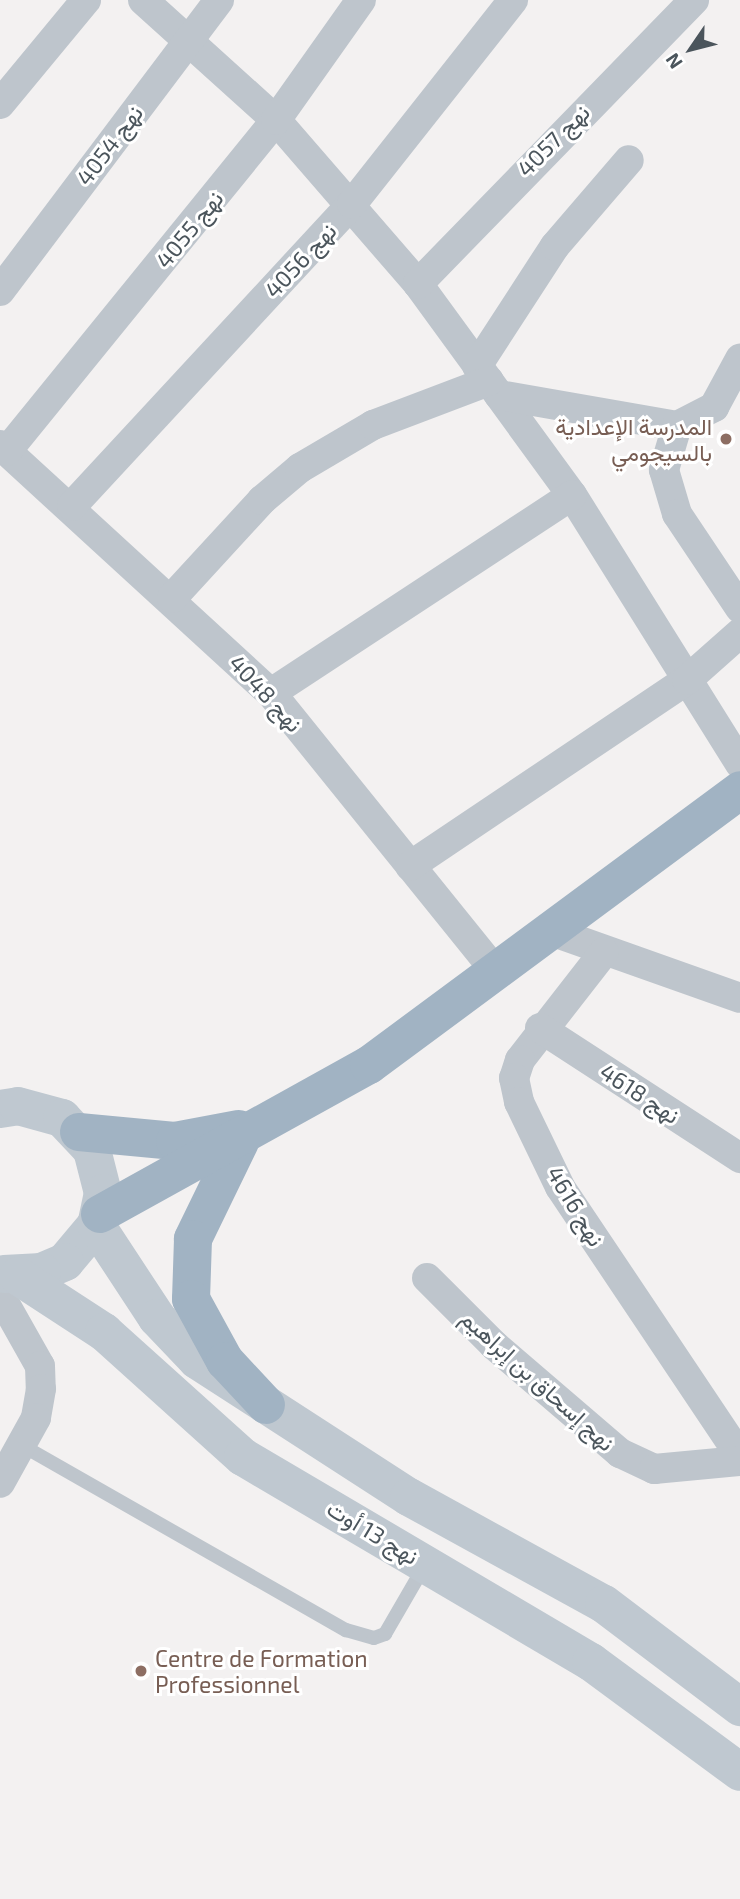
<!DOCTYPE html>
<meta charset="utf-8">
<style>
body{margin:0}
#map{position:relative;width:740px;height:1899px;overflow:hidden;background:#f3f1f1;font-family:"Exo 2",Vazirmatn,sans-serif}
div>[style]{position:absolute}
.service>*{height:14px;margin:-7px;padding:0 7px;transform-origin:7px;border-radius:7px;background:#bec5cc}
.minor>*{height:30px;margin:-15px;padding:0 15px;transform-origin:15px;border-radius:15px;background:#bec5cc}
.secondary>*{height:38px;margin:-19px;padding:0 19px;transform-origin:19px;border-radius:19px;background:#bfc8d0}
.trunk>*{height:38px;margin:-19px;padding:0 19px;transform-origin:19px;border-radius:19px;background:#a1b3c3}
.dots>*{width:19px;height:19px;translate:-50% -50%;box-sizing:border-box;border:4px solid #fff;border-radius:50%}
span{translate:-50% -50%;white-space:nowrap;text-align:center;line-height:1.15;-webkit-text-stroke:6px #fff;paint-order:stroke}
.street-label{font-size:23px;color:#4b555c}
.education-label{font-size:23px;color:#785e54}
.right{translate:-100% -50%;text-align:right}
.left{translate:0 -50%;text-align:left}
.north{position:absolute;left:656px;top:14px;width:70px;height:70px;-webkit-text-stroke:5px #fff;paint-order:stroke;rotate:235deg;font-size:19px;font-weight:700;line-height:28px;text-align:center;color:#4b555c}
.north::after{content:'';display:block;margin:auto;width:24px;height:32px;background:#4b555c;clip-path:polygon(50% 0,100% 100%,50% 72%,0 100%)}
</style>
<div id="map">
<div class="service">
<i style="left:23px;top:1446px;width:372px;rotate:29.7deg"></i>
<i style="left:346px;top:1630px;width:29px;rotate:16deg"></i>
<i style="left:374px;top:1638px;width:12px;rotate:-20deg"></i>
<i style="left:385px;top:1634px;width:80px;rotate:-59.9deg"></i>
</div>
<div class="minor">
<i style="left:143px;top:0;width:179px;rotate:42.1deg"></i>
<i style="left:276px;top:120px;width:217px;rotate:49.1deg"></i>
<i style="left:418px;top:284px;width:261px;rotate:53.9deg"></i>
<i style="left:572px;top:495px;width:317px;rotate:58deg"></i>
<i style="left:0;top:104px;width:135px;rotate:-50.4deg"></i>
<i style="left:418px;top:284px;width:396px;rotate:-45.8deg"></i>
<i style="left:0;top:291px;width:364px;rotate:-53deg"></i>
<i style="left:477px;top:366px;width:143px;rotate:-57deg"></i>
<i style="left:555px;top:246px;width:113px;rotate:-49.3deg"></i>
<i style="left:499px;top:395px;width:181px;rotate:9.9deg"></i>
<i style="left:677px;top:426px;width:42px;rotate:-27.2deg"></i>
<i style="left:714px;top:407px;width:55px;rotate:-61.6deg"></i>
<i style="left:677px;top:426px;width:46px;rotate:106.5deg"></i>
<i style="left:664px;top:470px;width:46px;rotate:73.5deg"></i>
<i style="left:677px;top:514px;width:113px;rotate:56.2deg"></i>
<i style="left:0;top:445px;width:367px;rotate:42.5deg"></i>
<i style="left:271px;top:693px;width:360px;rotate:51.1deg"></i>
<i style="left:7px;top:451px;width:427px;rotate:-50.9deg"></i>
<i style="left:276px;top:120px;width:147px;rotate:-54.7deg"></i>
<i style="left:72px;top:506px;width:412px;rotate:-47.2deg"></i>
<i style="left:352px;top:204px;width:260px;rotate:-51.7deg"></i>
<i style="left:172px;top:598px;width:133px;rotate:-47.4deg"></i>
<i style="left:262px;top:500px;width:50px;rotate:-40.1deg"></i>
<i style="left:300px;top:468px;width:85px;rotate:-30.5deg"></i>
<i style="left:373px;top:425px;width:124px;rotate:-20.8deg"></i>
<i style="left:271px;top:693px;width:360px;rotate:-33.3deg"></i>
<i style="left:410px;top:866px;width:334px;rotate:-33.9deg"></i>
<i style="left:687px;top:680px;width:71px;rotate:-41.6deg"></i>
<i style="left:554px;top:932px;width:197px;rotate:19.5deg"></i>
<i style="left:604px;top:952px;width:137px;rotate:127.9deg"></i>
<i style="left:520px;top:1060px;width:19px;rotate:108deg"></i>
<i style="left:514px;top:1078px;width:25px;rotate:78deg"></i>
<i style="left:519px;top:1102px;width:94px;rotate:64.2deg"></i>
<i style="left:560px;top:1187px;width:324px;rotate:56.2deg"></i>
<i style="left:540px;top:1028px;width:239px;rotate:33deg"></i>
<i style="left:427px;top:1278px;width:95px;rotate:45deg"></i>
<i style="left:494px;top:1345px;width:166px;rotate:40.6deg"></i>
<i style="left:620px;top:1453px;width:38px;rotate:25deg"></i>
<i style="left:654px;top:1469px;width:86px;rotate:-5.3deg"></i>
<i style="left:0;top:1295px;width:81px;rotate:60.6deg"></i>
<i style="left:40px;top:1366px;width:23px;rotate:88deg"></i>
<i style="left:41px;top:1389px;width:29px;rotate:100deg"></i>
<i style="left:36px;top:1418px;width:74px;rotate:119deg"></i>
</div>
<div class="secondary">
<i style="left:0;top:1109px;width:18px;rotate:-9deg"></i>
<i style="left:18px;top:1106px;width:46px;rotate:15.3deg"></i>
<i style="left:62px;top:1118px;width:44px;rotate:46.8deg"></i>
<i style="left:92px;top:1150px;width:44px;rotate:75.7deg"></i>
<i style="left:103px;top:1193px;width:33px;rotate:102deg"></i>
<i style="left:96px;top:1225px;width:48px;rotate:130deg"></i>
<i style="left:65px;top:1262px;width:25px;rotate:157deg"></i>
<i style="left:42px;top:1272px;width:38px;rotate:177deg"></i>
<i style="left:96px;top:1225px;width:111px;rotate:56.7deg"></i>
<i style="left:157px;top:1318px;width:58px;rotate:46.4deg"></i>
<i style="left:197px;top:1360px;width:252px;rotate:32.9deg"></i>
<i style="left:409px;top:1497px;width:222px;rotate:28.8deg"></i>
<i style="left:604px;top:1604px;width:171px;rotate:37.1deg"></i>
<i style="left:18px;top:1276px;width:103px;rotate:33.1deg"></i>
<i style="left:104px;top:1332px;width:187px;rotate:42deg"></i>
<i style="left:243px;top:1457px;width:404px;rotate:30.5deg"></i>
<i style="left:591px;top:1662px;width:185px;rotate:36.4deg"></i>
</div>
<div class="trunk">
<i style="left:79px;top:1132px;width:96px;rotate:5.4deg"></i>
<i style="left:175px;top:1141px;width:65px;rotate:-10.6deg"></i>
<i style="left:240px;top:1142px;width:108px;rotate:115.9deg"></i>
<i style="left:193px;top:1239px;width:60px;rotate:91.9deg"></i>
<i style="left:191px;top:1299px;width:71px;rotate:61.3deg"></i>
<i style="left:225px;top:1361px;width:60px;rotate:47deg"></i>
<i style="left:100px;top:1214px;width:308px;rotate:-29deg"></i>
<i style="left:369px;top:1065px;width:462px;rotate:-36.5deg"></i>
</div>
<div class="dots">
<i style="left:726px;top:439px;background:#8d6e63"></i>
<i style="left:141px;top:1671px;background:#8d6e63"></i>
</div>
<div class="street-label">
<span style="left:553px;top:140px;rotate:-45deg">نهج 4057</span>
<span style="left:109px;top:145px;rotate:-53deg">نهج 4054</span>
<span style="left:189px;top:229px;rotate:-51deg">نهج 4055</span>
<span style="left:300px;top:260px;rotate:-47deg">نهج 4056</span>
<span style="left:266px;top:693px;rotate:47deg">نهج 4048</span>
<span style="left:640px;top:1093px;rotate:33deg">نهج 4618</span>
<span style="left:576px;top:1206px;rotate:59deg">نهج 4616</span>
<span style="left:538px;top:1380px;rotate:42deg">نهج إسحاق بن إبراهيم</span>
<span style="left:373px;top:1532px;rotate:31deg">نهج 13 أوت</span>
</div>
<div class="education-label">
<span class="right" style="left:712px;top:439px">المدرسة الإعدادية<br>بالسيجومي</span>
<span class="left" style="left:155px;top:1671px">Centre de Formation<br>Professionnel</span>
</div>
<div class="north">N</div>
</div>
